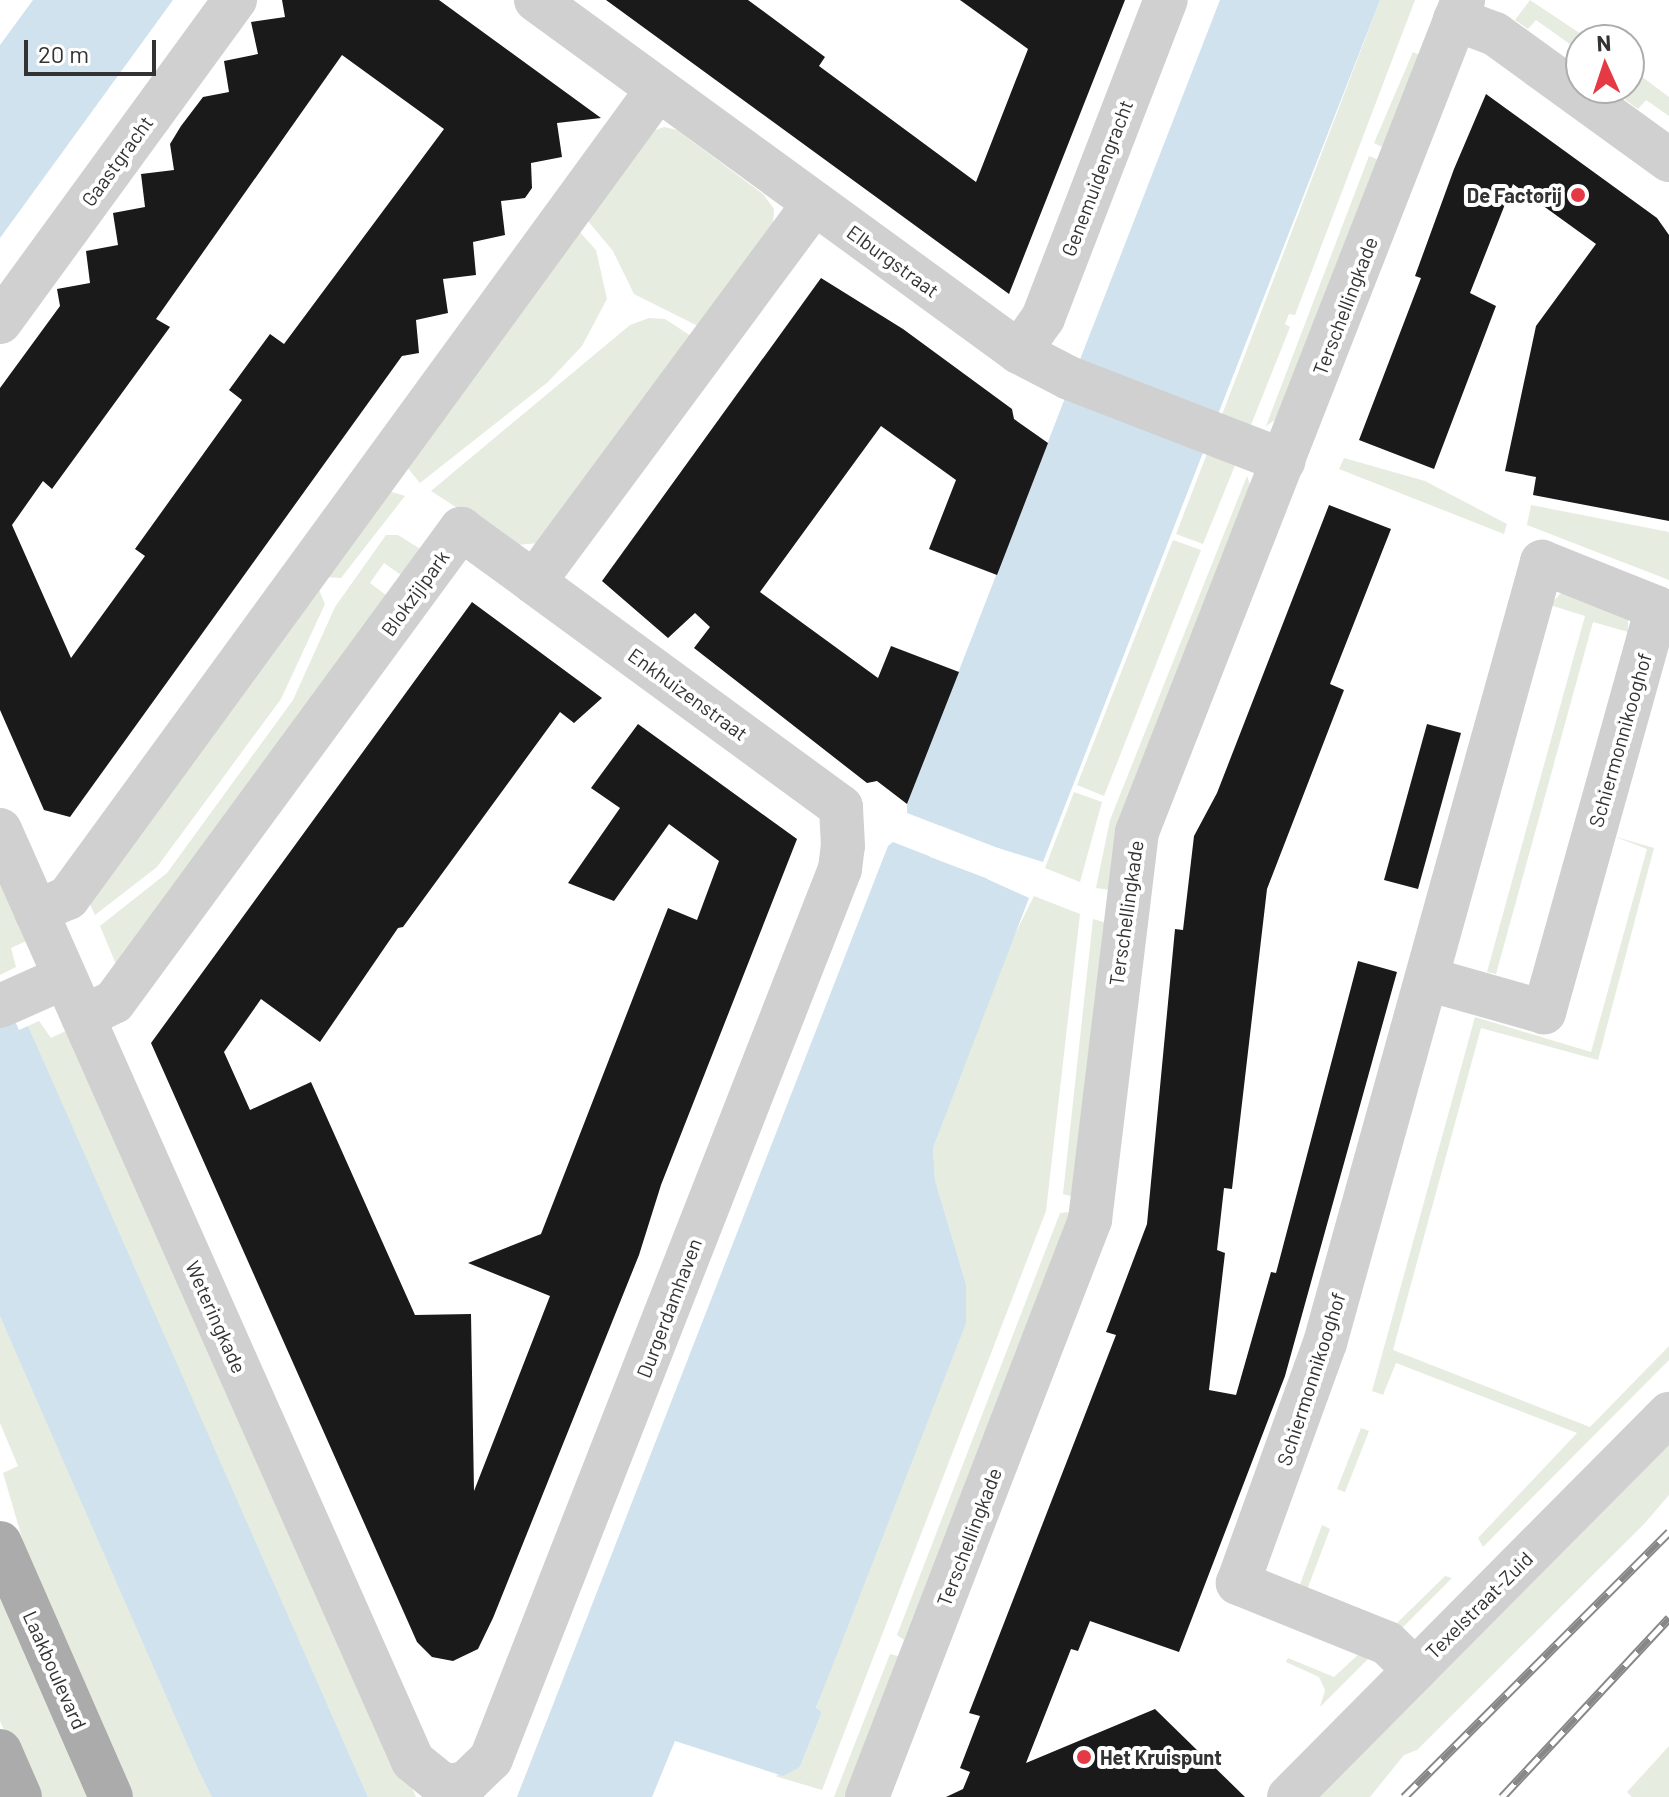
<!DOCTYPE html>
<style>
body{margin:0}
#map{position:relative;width:1669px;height:1797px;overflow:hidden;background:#fff;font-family:Barlow,sans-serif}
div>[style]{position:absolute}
.green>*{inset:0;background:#e6ecdf}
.water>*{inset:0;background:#cfe2ee}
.pier>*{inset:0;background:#fff}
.building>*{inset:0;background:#1a1a1a}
.minor>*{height:44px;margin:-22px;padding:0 22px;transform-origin:22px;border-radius:22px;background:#d0d0d0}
.major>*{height:44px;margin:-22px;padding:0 22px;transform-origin:22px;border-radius:22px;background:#ababab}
.rail>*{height:9px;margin-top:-4.5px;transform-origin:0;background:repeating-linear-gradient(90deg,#fff 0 18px,#888 0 36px);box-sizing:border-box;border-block:2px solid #888}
.dots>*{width:22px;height:22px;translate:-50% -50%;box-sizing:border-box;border:4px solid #fff;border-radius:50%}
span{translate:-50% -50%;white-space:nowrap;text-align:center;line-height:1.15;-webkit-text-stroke:8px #fff;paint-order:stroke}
.street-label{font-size:20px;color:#333}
.poi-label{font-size:20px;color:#333;font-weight:700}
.right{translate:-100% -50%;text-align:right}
.left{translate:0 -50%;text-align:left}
.north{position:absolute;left:1565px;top:24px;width:80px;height:80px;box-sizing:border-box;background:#fff;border:2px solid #adadad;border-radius:50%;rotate:357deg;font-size:22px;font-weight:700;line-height:32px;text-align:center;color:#333}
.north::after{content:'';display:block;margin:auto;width:28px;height:36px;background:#e63946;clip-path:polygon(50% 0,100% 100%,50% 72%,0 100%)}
.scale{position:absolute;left:24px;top:40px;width:132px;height:36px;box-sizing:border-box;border:4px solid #333;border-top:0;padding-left:10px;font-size:24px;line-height:28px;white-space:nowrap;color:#333;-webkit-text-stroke:6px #fff;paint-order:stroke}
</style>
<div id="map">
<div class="green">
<i style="clip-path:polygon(1380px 0,1415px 0,1295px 315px,1289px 314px,1285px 324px,1290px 327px,1249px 430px,1220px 420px)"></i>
<i style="clip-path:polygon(1530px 0,1590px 40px,1581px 40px,1581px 52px,1536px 20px,1528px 29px,1515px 20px)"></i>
<i style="clip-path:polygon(1413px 52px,1425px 57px,1388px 150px,1374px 143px)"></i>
<i style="clip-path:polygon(1637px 73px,1669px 97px,1669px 116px,1646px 100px,1638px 109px,1620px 96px)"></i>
<i style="clip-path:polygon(664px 127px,677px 130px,763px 194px,774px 209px,773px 225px,698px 326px,634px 294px,613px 251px,588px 221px,650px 132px)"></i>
<i style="clip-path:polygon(1369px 156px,1384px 162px,1275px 420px,1266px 426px)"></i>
<i style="clip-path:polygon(578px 230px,596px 250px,607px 299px,582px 346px,548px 382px,420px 483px,406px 466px)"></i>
<i style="clip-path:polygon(649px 318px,665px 319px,691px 336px,541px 543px,515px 545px,431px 491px,630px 325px)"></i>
<i style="clip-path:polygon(1208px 451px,1236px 463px,1203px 544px,1176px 534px)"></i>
<i style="clip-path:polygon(1344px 458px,1425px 481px,1507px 524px,1504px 534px,1339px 469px)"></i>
<i style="clip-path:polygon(1247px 476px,1250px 485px,1111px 890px,1096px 888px,1110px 820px)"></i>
<i style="clip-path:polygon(389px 491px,405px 496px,341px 578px,326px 577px)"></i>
<i style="clip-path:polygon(1531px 505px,1669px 532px,1669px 580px,1527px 525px)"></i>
<i style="clip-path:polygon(386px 535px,398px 535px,422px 550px,401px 575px,384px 563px,370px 583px,386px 595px,118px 969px,100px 926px,167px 873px,293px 700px,335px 607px)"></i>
<i style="clip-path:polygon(1173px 540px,1201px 550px,1104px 796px,1077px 785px)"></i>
<i style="clip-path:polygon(319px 590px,325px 604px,281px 699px,157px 867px,95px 915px,88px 900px)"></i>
<i style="clip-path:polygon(1563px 591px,1628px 619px,1628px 632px,1593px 622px,1496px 974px,1487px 972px,1585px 616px,1550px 605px)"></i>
<i style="clip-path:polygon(1074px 792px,1102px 802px,1080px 882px,1045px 868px)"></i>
<i style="clip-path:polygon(1613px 836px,1654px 848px,1598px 1060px,1481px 1028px,1393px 1350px,1590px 1427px,1669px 1346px,1669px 1360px,1483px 1547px,1478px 1538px,1577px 1433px,1396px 1363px,1383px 1395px,1372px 1391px,1475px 1017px,1591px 1052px,1647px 849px)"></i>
<i style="clip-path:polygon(0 858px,35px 937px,11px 948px,16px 967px,0 975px)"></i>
<i style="clip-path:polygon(1034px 896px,1080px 914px,1046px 1211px,822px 1790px,775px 1776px,800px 1767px,822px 1712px,816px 1709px,966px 1284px,935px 1180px,933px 1148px,1002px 960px)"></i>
<i style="clip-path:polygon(1093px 919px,1107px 923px,1071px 1196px,1063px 1194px)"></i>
<i style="clip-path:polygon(39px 1021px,51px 1038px,74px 1027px,416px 1797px,368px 1797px,75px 1137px,28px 1026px)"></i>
<i style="clip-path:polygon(1070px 1212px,904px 1640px,897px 1635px,1060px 1213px)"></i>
<i style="clip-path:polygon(0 1316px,88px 1510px,212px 1797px,124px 1797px,44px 1613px,3px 1473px,18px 1466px,0 1423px)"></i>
<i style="clip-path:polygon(1361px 1428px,1369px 1431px,1345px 1492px,1337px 1489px)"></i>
<i style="clip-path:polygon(1669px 1445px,1669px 1495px,1645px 1523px,1417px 1750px,1404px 1755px,1370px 1797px,1320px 1797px)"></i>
<i style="clip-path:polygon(1322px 1525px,1330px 1529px,1307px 1590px,1299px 1587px)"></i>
<i style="clip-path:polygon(0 1572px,98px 1797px,33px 1797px,0 1721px)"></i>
<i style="clip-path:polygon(1445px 1576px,1452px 1578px,1402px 1628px,1396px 1624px)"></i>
<i style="clip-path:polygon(1360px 1653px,1370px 1657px,1320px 1707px,1325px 1690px,1319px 1677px,1286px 1662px,1288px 1658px,1334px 1677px)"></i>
<i style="clip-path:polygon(890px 1654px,898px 1656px,849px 1797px,834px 1797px)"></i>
<i style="clip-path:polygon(1669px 1746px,1669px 1797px,1632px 1797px,1627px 1792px)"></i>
</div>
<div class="water">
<i style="clip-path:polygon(33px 0,173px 0,0 238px,0 45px)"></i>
<i style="clip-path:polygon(1220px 0,1380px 0,1043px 862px,998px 848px,987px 879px,1029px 898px,933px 1148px,935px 1180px,966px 1284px,966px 1323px,816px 1708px,822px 1712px,800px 1767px,783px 1776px,675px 1741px,652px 1797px,517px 1797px,888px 846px,893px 842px,934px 858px,946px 828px,907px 813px,907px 804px)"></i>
<i style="clip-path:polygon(0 987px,19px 1030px,28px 1026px,368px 1797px,212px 1797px,199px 1771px,0 1316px)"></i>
</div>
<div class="pier">
<i style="clip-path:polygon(941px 826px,1003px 850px,991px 880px,930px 857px)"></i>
</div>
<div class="building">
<i style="clip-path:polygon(evenodd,282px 0,439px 0,601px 118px,557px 123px,562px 157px,531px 163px,532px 188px,525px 198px,501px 201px,505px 235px,473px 242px,476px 275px,443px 279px,448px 313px,416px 320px,419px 353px,402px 356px,70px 817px,44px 810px,0 710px,0 388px,60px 306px,57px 289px,90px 283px,86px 251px,118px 245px,113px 213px,145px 207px,141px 174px,174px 170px,170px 144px,181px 126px,203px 97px,229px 92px,224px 61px,258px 54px,251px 22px,285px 17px,282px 0,342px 55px,444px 129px,284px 344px,270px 334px,229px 390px,242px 400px,135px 549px,145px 556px,71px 658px,12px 525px,43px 481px,52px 489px,170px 327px,156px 319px,342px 55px)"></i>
<i style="clip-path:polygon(606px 0,748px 0,825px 57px,819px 66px,976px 182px,1028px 49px,960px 0,1125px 0,1009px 294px)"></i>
<i style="clip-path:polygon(1486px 94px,1657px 218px,1669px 235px,1669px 521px,1533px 495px,1536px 477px,1505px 471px,1536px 326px,1596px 244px,1513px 184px,1470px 293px,1496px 306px,1434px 469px,1359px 440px,1421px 278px,1415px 276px,1454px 169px)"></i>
<i style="clip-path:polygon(821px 278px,903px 329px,1012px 409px,1014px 419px,1048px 443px,997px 575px,929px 549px,956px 480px,881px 426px,760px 592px,878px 678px,891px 646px,959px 672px,907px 804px,877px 781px,867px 783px,694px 648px,710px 627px,695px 613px,668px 638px,602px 581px)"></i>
<i style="clip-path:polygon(1329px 505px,1391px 529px,1330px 684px,1344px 690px,1267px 889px,1232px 1189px,1224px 1188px,1217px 1250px,1225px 1253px,1209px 1390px,1236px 1395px,1271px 1272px,1276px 1273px,1358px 961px,1397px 972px,1285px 1376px,1179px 1652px,1090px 1621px,1078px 1651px,1071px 1649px,1026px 1763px,1155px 1709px,1245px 1797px,946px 1797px,963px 1789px,970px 1772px,960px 1768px,980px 1716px,969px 1713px,1116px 1335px,1106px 1332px,1147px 1224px,1175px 929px,1183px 930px,1194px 836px,1217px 793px)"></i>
<i style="clip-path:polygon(472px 602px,602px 698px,574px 723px,560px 712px,403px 927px,398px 928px,320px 1042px,261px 999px,224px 1052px,250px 1110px,311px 1082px,415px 1315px,471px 1314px,474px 1491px,550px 1296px,468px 1263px,541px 1234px,668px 908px,697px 920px,719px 861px,669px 824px,614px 901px,568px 883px,620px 808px,591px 788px,638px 724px,797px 839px,661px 1185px,639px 1255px,493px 1618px,478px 1649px,453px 1661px,432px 1657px,417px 1642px,151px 1043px)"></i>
<i style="clip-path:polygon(1427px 724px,1461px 733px,1418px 889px,1384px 880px)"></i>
</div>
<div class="minor">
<i style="left:536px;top:0;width:598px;rotate:36.08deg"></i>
<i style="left:1019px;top:352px;width:56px;rotate:27.5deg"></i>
<i style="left:1069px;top:378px;width:230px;rotate:21.1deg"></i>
<i style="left:1455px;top:19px;width:43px;rotate:20.6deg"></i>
<i style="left:1495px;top:34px;width:215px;rotate:35.9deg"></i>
<i style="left:0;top:322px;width:399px;rotate:-53.9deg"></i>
<i style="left:1019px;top:352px;width:42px;rotate:-54.8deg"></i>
<i style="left:1043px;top:318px;width:341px;rotate:-68.9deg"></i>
<i style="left:0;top:830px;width:1018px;rotate:66.08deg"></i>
<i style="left:413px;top:1761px;width:35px;rotate:39deg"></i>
<i style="left:440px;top:1783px;width:13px;rotate:13deg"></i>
<i style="left:453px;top:1786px;width:15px;rotate:-16deg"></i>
<i style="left:467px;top:1782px;width:33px;rotate:-44deg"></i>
<i style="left:491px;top:1759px;width:956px;rotate:-68.59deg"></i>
<i style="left:840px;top:869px;width:23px;rotate:-83deg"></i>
<i style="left:843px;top:846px;width:39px;rotate:-93deg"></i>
<i style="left:841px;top:807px;width:381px;rotate:-143.8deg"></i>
<i style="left:36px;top:912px;width:35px;rotate:-24deg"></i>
<i style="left:68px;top:898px;width:1001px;rotate:-53.9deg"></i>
<i style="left:0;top:1006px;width:71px;rotate:-24deg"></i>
<i style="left:83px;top:1017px;width:34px;rotate:-26deg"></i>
<i style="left:114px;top:1002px;width:587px;rotate:-53.74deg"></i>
<i style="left:461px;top:529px;width:90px;rotate:36deg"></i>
<i style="left:534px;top:582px;width:470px;rotate:-53.5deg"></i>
<i style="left:1415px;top:1670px;width:39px;rotate:-136deg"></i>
<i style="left:1387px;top:1643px;width:161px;rotate:-158.1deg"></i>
<i style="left:1238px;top:1583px;width:255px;rotate:-70.1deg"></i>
<i style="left:1325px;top:1343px;width:811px;rotate:-74.47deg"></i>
<i style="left:1542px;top:562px;width:124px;rotate:21.8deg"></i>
<i style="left:1657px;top:608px;width:420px;rotate:105.6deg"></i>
<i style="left:1544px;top:1012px;width:122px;rotate:-164.2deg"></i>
<i style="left:867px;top:1797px;width:619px;rotate:-68.87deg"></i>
<i style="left:1090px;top:1220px;width:391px;rotate:-83.1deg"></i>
<i style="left:1137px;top:832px;width:894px;rotate:-68.6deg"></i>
<i style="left:1289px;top:1797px;width:540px;rotate:-45.23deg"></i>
</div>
<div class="major">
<i style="left:0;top:1543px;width:277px;rotate:66.4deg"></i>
<i style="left:0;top:1751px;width:50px;rotate:66.5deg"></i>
</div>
<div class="rail">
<i style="left:1404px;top:1797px;width:375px;rotate:-45deg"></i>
<i style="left:1502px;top:1797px;width:245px;rotate:-47deg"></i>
</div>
<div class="dots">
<i style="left:1578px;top:195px;background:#e63946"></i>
<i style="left:1084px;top:1757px;background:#e63946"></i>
</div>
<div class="street-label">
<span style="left:117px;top:161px;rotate:-54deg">Gaastgracht</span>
<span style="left:1097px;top:178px;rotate:-69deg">Genemuidengracht</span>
<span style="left:893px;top:261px;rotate:36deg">Elburgstraat</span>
<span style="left:1345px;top:306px;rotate:-69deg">Terschellingkade</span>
<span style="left:415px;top:593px;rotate:-54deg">Blokzijlpark</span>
<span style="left:688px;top:694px;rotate:36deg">Enkhuizenstraat</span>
<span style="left:1620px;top:740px;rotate:-74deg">Schiermonnikooghof</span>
<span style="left:1126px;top:913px;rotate:-82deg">Terschellingkade</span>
<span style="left:669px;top:1308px;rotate:-69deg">Durgerdamhaven</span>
<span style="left:216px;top:1317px;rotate:66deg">Weteringkade</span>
<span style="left:1311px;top:1379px;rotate:-72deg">Schiermonnikooghof</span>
<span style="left:969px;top:1537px;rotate:-69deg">Terschellingkade</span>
<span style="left:1479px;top:1605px;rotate:-45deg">Texelstraat-Zuid</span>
<span style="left:55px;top:1670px;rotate:66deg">Laakboulevard</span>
</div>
<div class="poi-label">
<span class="right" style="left:1562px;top:195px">De Factorij</span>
<span class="left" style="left:1100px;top:1757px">Het Kruispunt</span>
</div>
<div class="north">N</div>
<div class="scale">20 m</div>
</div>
